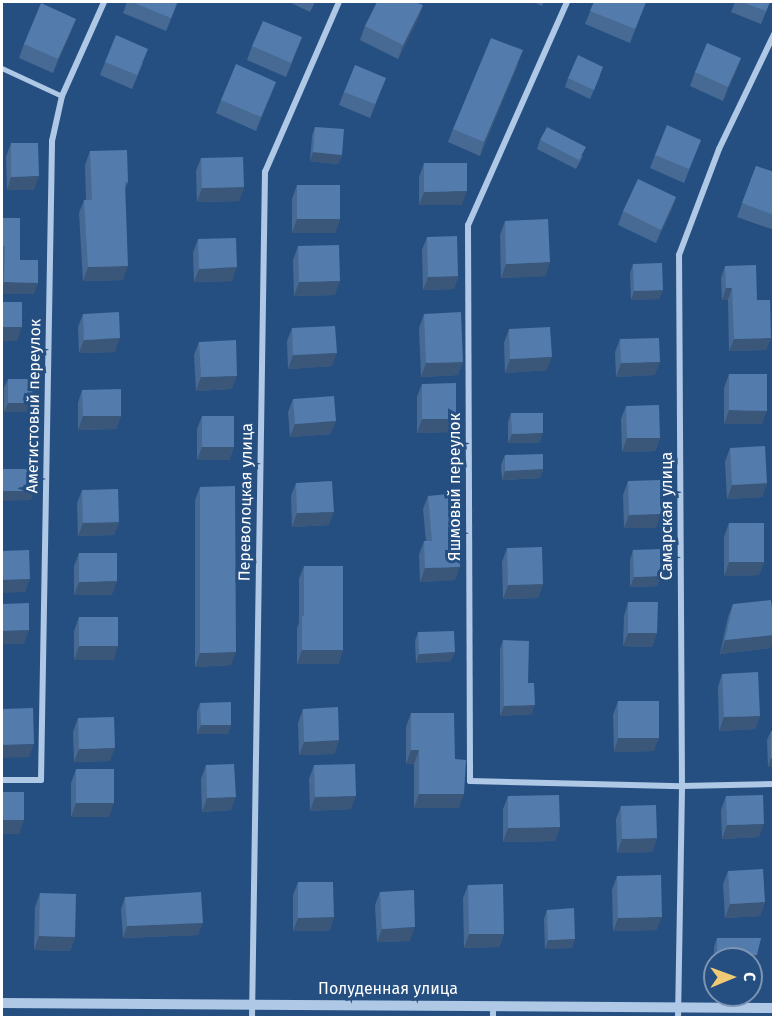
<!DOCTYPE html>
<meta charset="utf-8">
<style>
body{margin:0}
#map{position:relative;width:775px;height:1019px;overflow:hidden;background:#264f81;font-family:"Fira Sans",sans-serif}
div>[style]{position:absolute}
.service>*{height:4.5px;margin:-2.25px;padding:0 2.25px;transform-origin:2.25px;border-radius:2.25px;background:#aec8e6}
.minor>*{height:6px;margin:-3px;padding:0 3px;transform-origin:3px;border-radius:3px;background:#aec8e6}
.tertiary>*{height:10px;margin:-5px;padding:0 5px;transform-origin:5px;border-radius:5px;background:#aec8e6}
.wall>*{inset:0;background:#476a94}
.shaded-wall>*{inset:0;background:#3a5678}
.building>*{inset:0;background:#537bac}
span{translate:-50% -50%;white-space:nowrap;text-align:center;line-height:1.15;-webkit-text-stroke:6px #264f81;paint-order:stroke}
.street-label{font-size:16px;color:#fff}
.frame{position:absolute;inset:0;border:3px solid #fff;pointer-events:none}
.north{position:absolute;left:703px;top:947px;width:60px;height:60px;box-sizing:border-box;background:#264f81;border:2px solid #7d95b3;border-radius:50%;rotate:89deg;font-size:16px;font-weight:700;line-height:24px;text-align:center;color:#fff}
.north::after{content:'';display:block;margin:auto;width:21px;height:27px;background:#efc973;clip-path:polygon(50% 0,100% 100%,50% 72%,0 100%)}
</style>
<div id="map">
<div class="service">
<i style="left:2px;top:68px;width:66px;rotate:25deg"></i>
</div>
<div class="minor">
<i style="left:567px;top:2px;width:244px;rotate:113.9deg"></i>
<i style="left:468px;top:225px;width:556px;rotate:89.79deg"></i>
<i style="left:470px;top:781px;width:212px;rotate:1.4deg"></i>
<i style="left:682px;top:786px;width:92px;rotate:-1.2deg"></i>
<i style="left:2px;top:780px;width:39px"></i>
<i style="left:41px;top:780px;width:639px;rotate:-89.01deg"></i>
<i style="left:52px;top:141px;width:46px;rotate:-77.5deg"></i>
<i style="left:62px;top:96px;width:103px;rotate:-65.9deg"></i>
<i style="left:493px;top:1005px;width:13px;rotate:90deg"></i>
<i style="left:252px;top:1018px;width:846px;rotate:-89.12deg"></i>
<i style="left:265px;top:172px;width:185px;rotate:-66.5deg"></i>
<i style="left:678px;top:1018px;width:232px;rotate:-89deg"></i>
<i style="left:682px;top:786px;width:531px;rotate:-90.32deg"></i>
<i style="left:679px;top:255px;width:113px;rotate:-69.3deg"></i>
<i style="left:719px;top:149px;width:127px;rotate:-64.4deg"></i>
</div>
<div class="tertiary">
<i style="left:2px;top:1003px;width:772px;rotate:0.37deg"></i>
</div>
<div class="wall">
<i style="clip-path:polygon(127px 2px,178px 2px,166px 31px,123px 13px)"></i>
<i style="clip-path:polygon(289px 2px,315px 2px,310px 12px)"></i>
<i style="clip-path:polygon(533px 2px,544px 2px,542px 6px)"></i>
<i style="clip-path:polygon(594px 2px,646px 2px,630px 43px,585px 24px)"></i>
<i style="clip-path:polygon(735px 2px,770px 2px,761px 24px,731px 12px)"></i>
<i style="clip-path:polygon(423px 5px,418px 19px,398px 59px,360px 40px,365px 26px)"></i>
<i style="clip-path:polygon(76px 19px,53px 73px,19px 58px,24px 44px)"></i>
<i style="clip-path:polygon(302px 37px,286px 77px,247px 60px,252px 46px)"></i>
<i style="clip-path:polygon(741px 58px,723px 101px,690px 86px,695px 72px)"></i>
<i style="clip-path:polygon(105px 62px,143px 63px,132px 89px,100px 75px)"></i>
<i style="clip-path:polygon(518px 64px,480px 156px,448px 142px,453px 129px)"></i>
<i style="clip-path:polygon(600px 76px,590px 99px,565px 87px,568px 78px)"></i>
<i style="clip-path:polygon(386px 78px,370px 118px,339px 105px,344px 92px)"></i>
<i style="clip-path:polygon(276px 82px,256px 131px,216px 113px,221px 100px)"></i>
<i style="clip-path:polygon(315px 127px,342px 155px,338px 164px,310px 161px,312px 136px)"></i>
<i style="clip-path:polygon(540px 140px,583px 156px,576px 169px,537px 149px)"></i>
<i style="clip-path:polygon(701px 140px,684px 183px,650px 168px,655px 155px)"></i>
<i style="clip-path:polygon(11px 143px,34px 190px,7px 190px,6px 157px)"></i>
<i style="clip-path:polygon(90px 151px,128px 182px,125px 188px,123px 280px,83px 281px,79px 213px,84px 200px,86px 200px,85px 165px)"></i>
<i style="clip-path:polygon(201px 158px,244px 187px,239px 201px,197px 202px,196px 171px)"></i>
<i style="clip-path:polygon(424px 163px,462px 205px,419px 205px,419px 177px)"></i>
<i style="clip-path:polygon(756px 166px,774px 172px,774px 230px,737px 217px)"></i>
<i style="clip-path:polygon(297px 185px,340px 219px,335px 233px,292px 233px,292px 199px)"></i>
<i style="clip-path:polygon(676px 197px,671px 211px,656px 243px,618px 225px,623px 211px)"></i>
<i style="clip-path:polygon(2px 218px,20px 260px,34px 294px,2px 294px)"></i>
<i style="clip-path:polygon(505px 221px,550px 262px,545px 276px,501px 278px,500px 235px)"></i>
<i style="clip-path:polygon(427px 237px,458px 276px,454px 289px,423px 290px,422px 250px)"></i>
<i style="clip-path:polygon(198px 239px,232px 281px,194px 282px,193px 253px)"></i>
<i style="clip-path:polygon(298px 246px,335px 295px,294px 296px,293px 260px)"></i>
<i style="clip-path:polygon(633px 264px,663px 290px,659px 299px,631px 300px,630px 273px)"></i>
<i style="clip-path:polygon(725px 266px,757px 300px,771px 338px,766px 350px,729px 351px,728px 300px,722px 300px,721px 278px)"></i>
<i style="clip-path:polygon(83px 314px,115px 352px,79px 353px,78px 327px)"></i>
<i style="clip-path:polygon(424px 314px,463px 362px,458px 375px,421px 377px,419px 328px)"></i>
<i style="clip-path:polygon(292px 328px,332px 366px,288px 369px,287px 341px)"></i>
<i style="clip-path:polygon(509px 329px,547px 370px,505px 373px,504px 343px)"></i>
<i style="clip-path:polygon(620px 339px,655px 375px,616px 377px,615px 352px)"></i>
<i style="clip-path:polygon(199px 342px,232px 389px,196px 391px,194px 355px)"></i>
<i style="clip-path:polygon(729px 374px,762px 424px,724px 424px,724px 388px)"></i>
<i style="clip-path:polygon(8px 379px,32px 403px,29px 412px,4px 412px,4px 388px)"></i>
<i style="clip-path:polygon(422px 384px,456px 419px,451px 432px,417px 433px,417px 397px)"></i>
<i style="clip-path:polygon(82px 390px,121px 416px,116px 429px,78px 430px,78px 403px)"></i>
<i style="clip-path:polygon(293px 399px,331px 434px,290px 437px,288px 412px)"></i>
<i style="clip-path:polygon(626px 406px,660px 438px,655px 451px,622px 452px,621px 419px)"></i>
<i style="clip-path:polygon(511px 413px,540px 443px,508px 443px,508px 422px)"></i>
<i style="clip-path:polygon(202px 416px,234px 447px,229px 460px,197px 460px,197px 429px)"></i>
<i style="clip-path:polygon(730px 448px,767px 483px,762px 497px,727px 499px,725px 462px)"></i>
<i style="clip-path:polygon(505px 455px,543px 469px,540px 478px,502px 480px,501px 465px)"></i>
<i style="clip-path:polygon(628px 481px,656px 528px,624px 528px,623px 495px)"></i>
<i style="clip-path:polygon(296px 483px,329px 525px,292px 527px,291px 496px)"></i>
<i style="clip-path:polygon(200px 487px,231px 665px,195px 667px,195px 500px)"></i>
<i style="clip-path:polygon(82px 490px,119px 522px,114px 535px,78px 536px,77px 503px)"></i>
<i style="clip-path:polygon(428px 496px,455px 580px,420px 582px,419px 555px,424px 541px,426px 541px,423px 509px)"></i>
<i style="clip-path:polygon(729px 523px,764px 562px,759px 575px,724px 576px,724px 537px)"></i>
<i style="clip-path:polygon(507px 548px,543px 584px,538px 598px,503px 599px,502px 562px)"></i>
<i style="clip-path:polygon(633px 550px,661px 576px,657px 586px,630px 587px,630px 560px)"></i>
<i style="clip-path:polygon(79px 553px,112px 595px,74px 595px,74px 566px)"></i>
<i style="clip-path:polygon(304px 566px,343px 650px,338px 664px,297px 664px,297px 629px,299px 622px,299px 579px)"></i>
<i style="clip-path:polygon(628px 602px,657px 633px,652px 647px,623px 646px,624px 616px)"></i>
<i style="clip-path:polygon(733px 604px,774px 624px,774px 638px,770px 648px,720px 654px,728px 617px)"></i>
<i style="clip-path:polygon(79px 617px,114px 660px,74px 660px,74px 631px)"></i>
<i style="clip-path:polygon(418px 632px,451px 661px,416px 663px,415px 641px)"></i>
<i style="clip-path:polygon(503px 640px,528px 683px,532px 714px,500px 716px,500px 649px)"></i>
<i style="clip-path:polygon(722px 674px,760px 716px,755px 729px,719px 731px,718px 687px)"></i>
<i style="clip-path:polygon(618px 701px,654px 751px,614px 752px,613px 715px)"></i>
<i style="clip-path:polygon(200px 703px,228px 734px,197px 734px,197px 712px)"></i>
<i style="clip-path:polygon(303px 709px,339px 740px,334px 754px,299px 755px,298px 723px)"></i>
<i style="clip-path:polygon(411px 713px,455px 759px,459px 808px,414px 808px,414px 764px,406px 764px,406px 727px)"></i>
<i style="clip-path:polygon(78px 718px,110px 761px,74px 762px,73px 732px)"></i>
<i style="clip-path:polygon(771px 731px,774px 767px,768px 767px,767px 740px)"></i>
<i style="clip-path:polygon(206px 765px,231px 810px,202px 812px,201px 779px)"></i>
<i style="clip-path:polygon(314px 765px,351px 809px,310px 811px,309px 779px)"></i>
<i style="clip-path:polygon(76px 769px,109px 817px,71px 817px,71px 783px)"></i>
<i style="clip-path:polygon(508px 796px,560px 827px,555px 841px,503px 842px,503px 809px)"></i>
<i style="clip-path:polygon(726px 796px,759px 837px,722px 839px,721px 810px)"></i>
<i style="clip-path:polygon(621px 806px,657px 838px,652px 852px,617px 853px,616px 819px)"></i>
<i style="clip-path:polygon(728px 871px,765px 902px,760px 916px,725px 918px,723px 884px)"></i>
<i style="clip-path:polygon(617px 876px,657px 930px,613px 931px,612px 890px)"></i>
<i style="clip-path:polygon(298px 882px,334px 917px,329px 931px,293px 931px,293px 895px)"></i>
<i style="clip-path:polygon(468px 885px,504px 934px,499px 947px,464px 948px,463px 898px)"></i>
<i style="clip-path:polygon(380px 892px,410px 941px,377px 942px,375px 905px)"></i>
<i style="clip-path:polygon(40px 893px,75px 937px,70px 951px,34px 950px,35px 907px)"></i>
<i style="clip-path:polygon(125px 897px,198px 935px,123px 938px,121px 909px)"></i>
<i style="clip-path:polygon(547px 910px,572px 948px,545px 949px,544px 919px)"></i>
<i style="clip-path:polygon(717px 938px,761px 938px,753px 964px,751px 965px,751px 959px,715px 959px,715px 965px,714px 965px,714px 947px)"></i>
</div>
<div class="shaded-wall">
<i style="clip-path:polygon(423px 5px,418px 19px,398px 59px,403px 45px)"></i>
<i style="clip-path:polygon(76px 19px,71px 32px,53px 73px,58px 59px)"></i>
<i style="clip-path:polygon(523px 50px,518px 64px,480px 156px,484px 142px)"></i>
<i style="clip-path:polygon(741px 58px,736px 72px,723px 101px,728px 87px)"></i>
<i style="clip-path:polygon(276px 82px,271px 95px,256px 131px,261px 117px)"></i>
<i style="clip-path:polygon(313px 152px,342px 155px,338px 164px,310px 161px)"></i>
<i style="clip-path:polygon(39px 176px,34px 190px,7px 190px,11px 177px)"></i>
<i style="clip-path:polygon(244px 187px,239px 201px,197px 202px,202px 188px)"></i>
<i style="clip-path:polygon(467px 191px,462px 205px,419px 205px,424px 192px)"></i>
<i style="clip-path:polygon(676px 197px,671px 211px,656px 243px,661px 230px)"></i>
<i style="clip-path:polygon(297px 219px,340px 219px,335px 233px,292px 233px)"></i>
<i style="clip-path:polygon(550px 262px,545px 276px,501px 278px,506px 264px)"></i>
<i style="clip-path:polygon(128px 266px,123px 280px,83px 281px,88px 267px)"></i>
<i style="clip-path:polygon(237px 267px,232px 281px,194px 282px,199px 269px)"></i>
<i style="clip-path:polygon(458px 276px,454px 289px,423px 290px,428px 277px)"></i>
<i style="clip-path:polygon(340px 281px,335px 295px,294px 296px,299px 282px)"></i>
<i style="clip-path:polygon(4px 282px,38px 283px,34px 294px,2px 294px,2px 290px)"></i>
<i style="clip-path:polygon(726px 288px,732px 288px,728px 300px,722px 300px)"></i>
<i style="clip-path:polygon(663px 290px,659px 299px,631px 300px,634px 291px)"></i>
<i style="clip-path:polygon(2px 327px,22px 327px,17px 341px,2px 341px)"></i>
<i style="clip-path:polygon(120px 338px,115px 352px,79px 353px,84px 340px)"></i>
<i style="clip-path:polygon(771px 338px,766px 350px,729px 351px,734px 339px)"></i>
<i style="clip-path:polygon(337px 353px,332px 366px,288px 369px,293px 355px)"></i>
<i style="clip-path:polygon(552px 357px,547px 370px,505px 373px,510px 359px)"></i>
<i style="clip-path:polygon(463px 362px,458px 375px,421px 377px,426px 363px)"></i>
<i style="clip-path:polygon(660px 362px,655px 375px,616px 377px,621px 363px)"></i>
<i style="clip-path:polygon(237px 376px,232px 389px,196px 391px,201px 377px)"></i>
<i style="clip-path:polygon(8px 403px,32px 403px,29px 412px,4px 412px)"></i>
<i style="clip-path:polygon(729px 410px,767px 411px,762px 424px,724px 424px)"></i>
<i style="clip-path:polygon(83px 416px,121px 416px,116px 429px,78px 430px)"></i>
<i style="clip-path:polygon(422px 419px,456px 419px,451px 432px,417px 433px)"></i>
<i style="clip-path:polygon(336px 421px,331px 434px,290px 437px,295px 424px)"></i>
<i style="clip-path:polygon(543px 433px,540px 443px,508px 443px,512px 434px)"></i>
<i style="clip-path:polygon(627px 438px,660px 438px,655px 451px,622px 452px)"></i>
<i style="clip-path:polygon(202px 447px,234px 447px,229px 460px,197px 460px)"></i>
<i style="clip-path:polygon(543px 469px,540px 478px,502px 480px,505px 471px)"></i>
<i style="clip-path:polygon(767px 483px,762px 497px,727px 499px,732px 485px)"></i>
<i style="clip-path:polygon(2px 491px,34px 491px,31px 500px,2px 501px)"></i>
<i style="clip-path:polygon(334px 512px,329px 525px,292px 527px,297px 513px)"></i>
<i style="clip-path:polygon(661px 514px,656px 528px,624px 528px,629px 515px)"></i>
<i style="clip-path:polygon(119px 522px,114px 535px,78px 536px,83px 523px)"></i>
<i style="clip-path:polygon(729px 562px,764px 562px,759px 575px,724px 576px)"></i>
<i style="clip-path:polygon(460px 567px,455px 580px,420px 582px,425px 568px)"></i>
<i style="clip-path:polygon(661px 576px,657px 586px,630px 587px,634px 577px)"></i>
<i style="clip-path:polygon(30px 579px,25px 592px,2px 593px,2px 580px)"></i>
<i style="clip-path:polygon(117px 581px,112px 595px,74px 595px,79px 582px)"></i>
<i style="clip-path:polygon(543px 584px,538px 598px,503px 599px,508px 585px)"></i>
<i style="clip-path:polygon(29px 630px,24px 644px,2px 644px,2px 631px)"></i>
<i style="clip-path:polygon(628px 633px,657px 633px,652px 647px,623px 646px)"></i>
<i style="clip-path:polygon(774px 635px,774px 638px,770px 648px,720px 654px,725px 640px)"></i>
<i style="clip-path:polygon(79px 646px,118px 646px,114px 660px,74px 660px)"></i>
<i style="clip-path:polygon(302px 650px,343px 650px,338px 664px,297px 664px)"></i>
<i style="clip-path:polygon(236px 652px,231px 665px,195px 667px,200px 653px)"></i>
<i style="clip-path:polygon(455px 652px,451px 661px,416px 663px,419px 654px)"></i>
<i style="clip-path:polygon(535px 705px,532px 714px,500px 716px,504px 706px)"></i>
<i style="clip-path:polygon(760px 716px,755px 729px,719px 731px,724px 717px)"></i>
<i style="clip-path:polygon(201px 725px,231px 725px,228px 734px,197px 734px)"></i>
<i style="clip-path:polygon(618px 738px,659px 738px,654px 751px,614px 752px)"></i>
<i style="clip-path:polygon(339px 740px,334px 754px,299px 755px,304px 742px)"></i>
<i style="clip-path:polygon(34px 744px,29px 757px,2px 758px,2px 745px)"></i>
<i style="clip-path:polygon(115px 748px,110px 761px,74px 762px,79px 749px)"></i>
<i style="clip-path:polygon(411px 750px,419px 750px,414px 764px,406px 764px)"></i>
<i style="clip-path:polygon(771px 758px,774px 758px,774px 767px,768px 767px)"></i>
<i style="clip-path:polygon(419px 794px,464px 794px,459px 808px,414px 808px)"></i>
<i style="clip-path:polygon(356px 796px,351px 809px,310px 811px,315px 797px)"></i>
<i style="clip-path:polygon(236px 797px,231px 810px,202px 812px,207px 798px)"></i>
<i style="clip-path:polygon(76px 803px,114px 803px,109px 817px,71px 817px)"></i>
<i style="clip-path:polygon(2px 820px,24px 820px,19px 834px,2px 834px)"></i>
<i style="clip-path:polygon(764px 824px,759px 837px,722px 839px,727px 825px)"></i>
<i style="clip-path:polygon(560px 827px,555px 841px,503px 842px,508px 828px)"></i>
<i style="clip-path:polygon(657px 838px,652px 852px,617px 853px,622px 839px)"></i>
<i style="clip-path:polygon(765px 902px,760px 916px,725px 918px,730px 904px)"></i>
<i style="clip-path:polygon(334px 917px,329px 931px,293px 931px,298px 918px)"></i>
<i style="clip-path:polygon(662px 917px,657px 930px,613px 931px,618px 918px)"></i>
<i style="clip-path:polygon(203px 923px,198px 935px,123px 938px,127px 926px)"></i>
<i style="clip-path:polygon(415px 927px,410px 941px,377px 942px,382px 929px)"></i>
<i style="clip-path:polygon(469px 934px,504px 934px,499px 947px,464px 948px)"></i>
<i style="clip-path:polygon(39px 936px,75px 937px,70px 951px,34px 950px)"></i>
<i style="clip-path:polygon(575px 939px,572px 948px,545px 949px,548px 940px)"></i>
<i style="clip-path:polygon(757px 955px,753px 964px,751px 965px,751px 959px,716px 959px,717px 956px)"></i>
</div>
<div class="building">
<i style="clip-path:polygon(132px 2px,177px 2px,171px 18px)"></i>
<i style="clip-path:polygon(377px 2px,415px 2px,423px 5px,403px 45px,365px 26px)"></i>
<i style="clip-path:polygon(594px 2px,646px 2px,635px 29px,590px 11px)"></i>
<i style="clip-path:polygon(742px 2px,770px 2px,766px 11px)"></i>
<i style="clip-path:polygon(41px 3px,76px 19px,58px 59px,24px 44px)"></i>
<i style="clip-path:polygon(263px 21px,302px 37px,291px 63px,252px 46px)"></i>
<i style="clip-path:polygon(116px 35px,148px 49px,137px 75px,105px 62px)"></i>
<i style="clip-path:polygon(491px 38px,523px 50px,484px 142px,453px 129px)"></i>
<i style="clip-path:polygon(707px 43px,741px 58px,728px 87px,695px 72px)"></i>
<i style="clip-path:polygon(578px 55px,603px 67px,594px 90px,568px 78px)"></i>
<i style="clip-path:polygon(236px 64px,276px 82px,261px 117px,221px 100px)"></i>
<i style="clip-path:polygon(355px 65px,386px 78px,375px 104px,344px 92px)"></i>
<i style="clip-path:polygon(667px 125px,701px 140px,689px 169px,655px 155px)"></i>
<i style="clip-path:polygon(315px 127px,344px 129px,342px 155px,313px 152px)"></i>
<i style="clip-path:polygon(547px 127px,586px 147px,579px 160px,540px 140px)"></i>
<i style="clip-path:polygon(11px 143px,38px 143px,39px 176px,11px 177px)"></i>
<i style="clip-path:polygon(127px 150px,128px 182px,125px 182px,128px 266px,88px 267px,84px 200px,92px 200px,90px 151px)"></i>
<i style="clip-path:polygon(243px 157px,244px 187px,202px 188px,201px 158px)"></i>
<i style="clip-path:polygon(424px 163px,467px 163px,467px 191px,424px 192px)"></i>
<i style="clip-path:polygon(756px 166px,774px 172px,774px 215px,742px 203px)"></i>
<i style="clip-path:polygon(638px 179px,676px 197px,661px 230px,623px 211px)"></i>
<i style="clip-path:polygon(297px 185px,340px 185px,340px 219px,297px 219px)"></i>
<i style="clip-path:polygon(2px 218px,20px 218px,20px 260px,38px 260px,38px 283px,4px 282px,5px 246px,2px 246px)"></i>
<i style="clip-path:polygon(548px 219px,550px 262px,506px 264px,505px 221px)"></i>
<i style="clip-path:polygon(457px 236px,458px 276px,428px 277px,427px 237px)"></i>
<i style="clip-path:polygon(236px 238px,237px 267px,199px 269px,198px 239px)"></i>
<i style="clip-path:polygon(339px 245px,340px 281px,299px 282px,298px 246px)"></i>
<i style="clip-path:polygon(662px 263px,663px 290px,634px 291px,633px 264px)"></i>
<i style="clip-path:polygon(756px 265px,757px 300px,770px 300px,771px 338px,734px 339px,732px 288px,726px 288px,725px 266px)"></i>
<i style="clip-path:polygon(2px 302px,22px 302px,22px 327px,2px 327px)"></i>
<i style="clip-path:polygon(119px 312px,120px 338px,84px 340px,83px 314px)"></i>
<i style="clip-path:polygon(461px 312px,463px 362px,426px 363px,424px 314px)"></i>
<i style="clip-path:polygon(335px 326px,337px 353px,293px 355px,292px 328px)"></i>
<i style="clip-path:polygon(550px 327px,552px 357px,510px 359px,509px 329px)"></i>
<i style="clip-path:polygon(659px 338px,660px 362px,621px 363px,620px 339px)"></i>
<i style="clip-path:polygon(236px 340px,237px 376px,201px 377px,199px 342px)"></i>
<i style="clip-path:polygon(729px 374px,767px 374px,767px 411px,729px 410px)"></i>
<i style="clip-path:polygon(8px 379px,33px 379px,32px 403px,8px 403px)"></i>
<i style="clip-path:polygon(456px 383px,456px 419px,422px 419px,422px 384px)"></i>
<i style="clip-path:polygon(121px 389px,121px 416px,83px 416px,82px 390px)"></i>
<i style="clip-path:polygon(334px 396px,336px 421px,295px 424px,293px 399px)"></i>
<i style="clip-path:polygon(659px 405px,660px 438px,627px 438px,626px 406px)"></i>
<i style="clip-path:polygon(511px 413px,543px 413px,543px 433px,512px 434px)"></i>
<i style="clip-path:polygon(202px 416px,234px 416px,234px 447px,202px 447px)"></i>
<i style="clip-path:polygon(765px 446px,767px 483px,732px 485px,730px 448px)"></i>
<i style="clip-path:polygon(543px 454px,543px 469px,505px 471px,505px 455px)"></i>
<i style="clip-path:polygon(2px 469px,34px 469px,34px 491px,2px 491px)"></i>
<i style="clip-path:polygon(660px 480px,661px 514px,629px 515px,628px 481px)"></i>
<i style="clip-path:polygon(332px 481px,334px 512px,297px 513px,296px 483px)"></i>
<i style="clip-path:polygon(235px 486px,236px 652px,200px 653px,200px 487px)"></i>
<i style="clip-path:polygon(118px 489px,119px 522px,83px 523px,82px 490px)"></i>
<i style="clip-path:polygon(458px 493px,460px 567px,425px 568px,424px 541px,432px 541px,428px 496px)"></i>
<i style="clip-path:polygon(729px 523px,764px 523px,764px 562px,729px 562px)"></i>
<i style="clip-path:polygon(542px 547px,543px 584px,508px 585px,507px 548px)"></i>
<i style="clip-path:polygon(660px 549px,661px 576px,634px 577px,633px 550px)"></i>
<i style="clip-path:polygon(29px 550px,30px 579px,2px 580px,2px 551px)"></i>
<i style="clip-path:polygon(79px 553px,117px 553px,117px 581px,79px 582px)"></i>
<i style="clip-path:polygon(304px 566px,343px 566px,343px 650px,302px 650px,302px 616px,304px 616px)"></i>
<i style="clip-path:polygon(771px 600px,774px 624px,774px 635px,725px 640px,733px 604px)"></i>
<i style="clip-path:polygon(628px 602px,658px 602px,657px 633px,628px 633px)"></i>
<i style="clip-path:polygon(29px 603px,29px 630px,2px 631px,2px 604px)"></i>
<i style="clip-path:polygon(79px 617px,118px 617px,118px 646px,79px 646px)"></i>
<i style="clip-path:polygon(454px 631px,455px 652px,419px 654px,418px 632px)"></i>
<i style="clip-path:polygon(503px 640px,529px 641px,528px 683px,534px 683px,535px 705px,504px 706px)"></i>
<i style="clip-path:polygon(758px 672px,760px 716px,724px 717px,722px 674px)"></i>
<i style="clip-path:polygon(618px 701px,659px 701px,659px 738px,618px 738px)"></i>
<i style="clip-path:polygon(231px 702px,231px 725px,201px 725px,200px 703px)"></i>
<i style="clip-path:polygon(338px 707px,339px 740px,304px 742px,303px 709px)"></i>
<i style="clip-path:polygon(33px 708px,34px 744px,2px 745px,2px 709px)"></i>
<i style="clip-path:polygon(411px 713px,454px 713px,455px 759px,466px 760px,464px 794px,419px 794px,419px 750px,411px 750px)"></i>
<i style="clip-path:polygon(114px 717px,115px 748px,79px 749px,78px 718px)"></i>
<i style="clip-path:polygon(771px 731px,774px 731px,774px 758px,771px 758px)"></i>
<i style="clip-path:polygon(234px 764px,236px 797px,207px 798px,206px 765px)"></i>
<i style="clip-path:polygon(355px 764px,356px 796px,315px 797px,314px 765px)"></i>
<i style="clip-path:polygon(76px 769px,114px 769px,114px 803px,76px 803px)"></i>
<i style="clip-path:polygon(2px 792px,24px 792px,24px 820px,2px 820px)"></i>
<i style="clip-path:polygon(559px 795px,560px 827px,508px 828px,508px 796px)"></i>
<i style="clip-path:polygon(763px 795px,764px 824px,727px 825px,726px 796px)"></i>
<i style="clip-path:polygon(656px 805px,657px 838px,622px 839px,621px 806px)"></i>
<i style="clip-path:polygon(763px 869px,765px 902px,730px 904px,728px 871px)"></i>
<i style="clip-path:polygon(661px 875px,662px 917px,618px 918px,617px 876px)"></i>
<i style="clip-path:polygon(298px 882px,333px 882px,334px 917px,298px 918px)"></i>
<i style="clip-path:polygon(503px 884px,504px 934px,469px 934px,468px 885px)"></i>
<i style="clip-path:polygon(414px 890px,415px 927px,382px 929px,380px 892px)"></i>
<i style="clip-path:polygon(201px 892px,203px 923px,127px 926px,125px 897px)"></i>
<i style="clip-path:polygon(40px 893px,76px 894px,75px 937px,39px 936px)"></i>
<i style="clip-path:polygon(574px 908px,575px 939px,548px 940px,547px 910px)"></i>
<i style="clip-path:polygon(717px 938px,761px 938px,757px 955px,717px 956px)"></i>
</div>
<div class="street-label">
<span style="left:34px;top:406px;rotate:-89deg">Аметистовый переулок</span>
<span style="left:455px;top:487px;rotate:-90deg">Яшмовый переулок</span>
<span style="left:246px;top:502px;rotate:-89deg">Переволоцкая улица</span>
<span style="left:667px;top:516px;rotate:-90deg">Самарская улица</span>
<span style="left:388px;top:989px">Полуденная улица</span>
</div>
<div class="frame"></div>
<div class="north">С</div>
</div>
